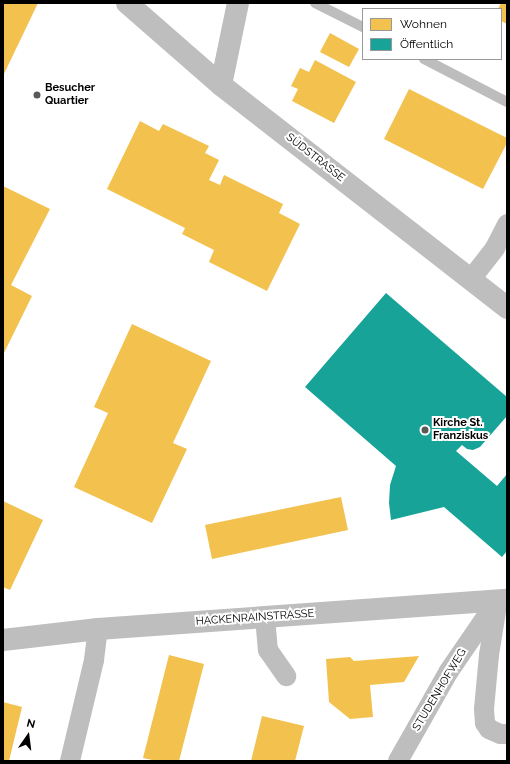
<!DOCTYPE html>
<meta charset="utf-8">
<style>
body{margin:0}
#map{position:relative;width:510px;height:764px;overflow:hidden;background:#fff;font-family:Raleway,sans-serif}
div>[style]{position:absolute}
.homes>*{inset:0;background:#f2c14e}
.public>*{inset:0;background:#17a398}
.stream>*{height:10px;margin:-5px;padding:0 5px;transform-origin:5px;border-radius:5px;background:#bdbdbd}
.service>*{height:20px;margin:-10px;padding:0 10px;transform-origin:10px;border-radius:10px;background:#bebebe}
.minor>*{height:22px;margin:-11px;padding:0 11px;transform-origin:11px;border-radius:11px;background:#bebebe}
.dots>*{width:11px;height:11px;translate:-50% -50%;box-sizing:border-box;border:2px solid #fff;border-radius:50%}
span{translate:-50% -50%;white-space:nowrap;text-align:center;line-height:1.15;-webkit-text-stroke:4px #fff;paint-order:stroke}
.poi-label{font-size:11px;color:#000;font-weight:700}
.left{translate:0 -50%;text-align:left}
.street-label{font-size:11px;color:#000}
.frame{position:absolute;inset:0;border:4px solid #000;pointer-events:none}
.legend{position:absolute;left:362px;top:8px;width:140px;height:52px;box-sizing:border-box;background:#fff;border:1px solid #999;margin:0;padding:5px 7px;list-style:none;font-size:12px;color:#000}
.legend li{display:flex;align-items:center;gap:8px;height:20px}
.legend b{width:20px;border:1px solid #999}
.north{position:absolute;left:8px;top:716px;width:40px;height:40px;-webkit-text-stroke:3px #fff;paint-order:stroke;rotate:14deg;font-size:11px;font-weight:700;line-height:16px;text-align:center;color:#000}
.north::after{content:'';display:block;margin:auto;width:14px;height:18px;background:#000;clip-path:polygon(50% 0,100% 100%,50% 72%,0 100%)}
</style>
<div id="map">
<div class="homes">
<i style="clip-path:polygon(3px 3px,38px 3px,3px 76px)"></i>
<i style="clip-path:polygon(501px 3px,507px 3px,507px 24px,501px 21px,501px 9px,498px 9px)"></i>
<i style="clip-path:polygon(330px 33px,359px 49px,349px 67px,320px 52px)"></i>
<i style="clip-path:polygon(315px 60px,356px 82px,334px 123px,292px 101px,298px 89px,291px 86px,300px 68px,309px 72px)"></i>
<i style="clip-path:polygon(409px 89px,507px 138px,507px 143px,483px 189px,384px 139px)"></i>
<i style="clip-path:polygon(140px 121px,159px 131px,163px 124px,209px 146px,205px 153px,219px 160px,209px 180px,220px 185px,224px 175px,283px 204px,279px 213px,300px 224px,267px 291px,209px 262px,214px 250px,182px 234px,185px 228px,107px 189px)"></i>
<i style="clip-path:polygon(3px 186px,50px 209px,11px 285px,32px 296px,3px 355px)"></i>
<i style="clip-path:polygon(132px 324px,211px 361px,173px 443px,187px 449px,152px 523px,74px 487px,108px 413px,94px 407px)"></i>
<i style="clip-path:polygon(341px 497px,348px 530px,212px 559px,205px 525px)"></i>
<i style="clip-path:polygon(3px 501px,43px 520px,10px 590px,3px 587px)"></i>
<i style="clip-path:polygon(169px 655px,204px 664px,179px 761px,157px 761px,143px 758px)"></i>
<i style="clip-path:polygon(419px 656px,404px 682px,370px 685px,373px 717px,350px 719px,329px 702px,326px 659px,350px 657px,354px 661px)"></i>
<i style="clip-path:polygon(3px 702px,22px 707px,9px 761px,3px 760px)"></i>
<i style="clip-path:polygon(262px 716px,304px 726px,295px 761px,251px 761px)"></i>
</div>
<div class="public">
<i style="clip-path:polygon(386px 293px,507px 397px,507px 416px,480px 447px,473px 450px,467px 449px,462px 445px,456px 451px,497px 486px,507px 474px,507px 551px,502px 557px,444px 507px,391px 520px,389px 503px,390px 485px,396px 466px,305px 387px)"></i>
</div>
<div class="stream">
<i style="left:315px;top:3px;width:54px;rotate:26.6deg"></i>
<i style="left:424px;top:59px;width:93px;rotate:27.4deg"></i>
</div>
<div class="service">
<i style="left:471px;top:279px;width:39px;rotate:-52deg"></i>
<i style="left:495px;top:248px;width:27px;rotate:-63deg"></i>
<i style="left:497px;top:605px;width:51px;rotate:99.1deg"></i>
<i style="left:489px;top:655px;width:54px;rotate:95.3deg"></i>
<i style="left:484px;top:709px;width:14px;rotate:86deg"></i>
<i style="left:485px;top:723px;width:7px;rotate:56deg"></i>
<i style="left:489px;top:729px;width:12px;rotate:24deg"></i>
<i style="left:500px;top:734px;width:7px"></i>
<i style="left:265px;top:617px;width:33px;rotate:85deg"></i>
<i style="left:268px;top:650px;width:32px;rotate:55deg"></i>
<i style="left:70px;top:761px;width:104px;rotate:-76.6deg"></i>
<i style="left:94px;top:660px;width:31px;rotate:-83deg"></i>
<i style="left:398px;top:761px;width:103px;rotate:-60.5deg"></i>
<i style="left:449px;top:671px;width:85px;rotate:-55.6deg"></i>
</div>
<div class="minor">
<i style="left:127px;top:3px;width:125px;rotate:41.1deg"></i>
<i style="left:221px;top:85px;width:363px;rotate:37.9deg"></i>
<i style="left:221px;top:85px;width:84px;rotate:-78.3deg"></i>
<i style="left:3px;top:640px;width:96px;rotate:-6.6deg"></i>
<i style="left:98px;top:629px;width:410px;rotate:-4.1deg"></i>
</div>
<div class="dots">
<i style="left:37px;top:95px;background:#595959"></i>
<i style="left:425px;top:430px;background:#595959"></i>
</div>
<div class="poi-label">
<span class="left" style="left:45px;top:95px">Besucher<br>Quartier</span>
<span class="left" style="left:433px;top:430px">Kirche St.<br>Franziskus</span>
</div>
<div class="street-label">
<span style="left:315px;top:158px;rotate:38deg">SÜDSTRASSE</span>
<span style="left:255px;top:618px;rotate:-4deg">HACKENRAINSTRASSE</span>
<span style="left:440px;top:690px;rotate:-59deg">STUDENHOFWEG</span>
</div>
<div class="frame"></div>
<ul class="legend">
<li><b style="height:11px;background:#f2c14e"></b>Wohnen</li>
<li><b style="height:11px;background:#17a398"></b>Öffentlich</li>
</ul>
<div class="north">N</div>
</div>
